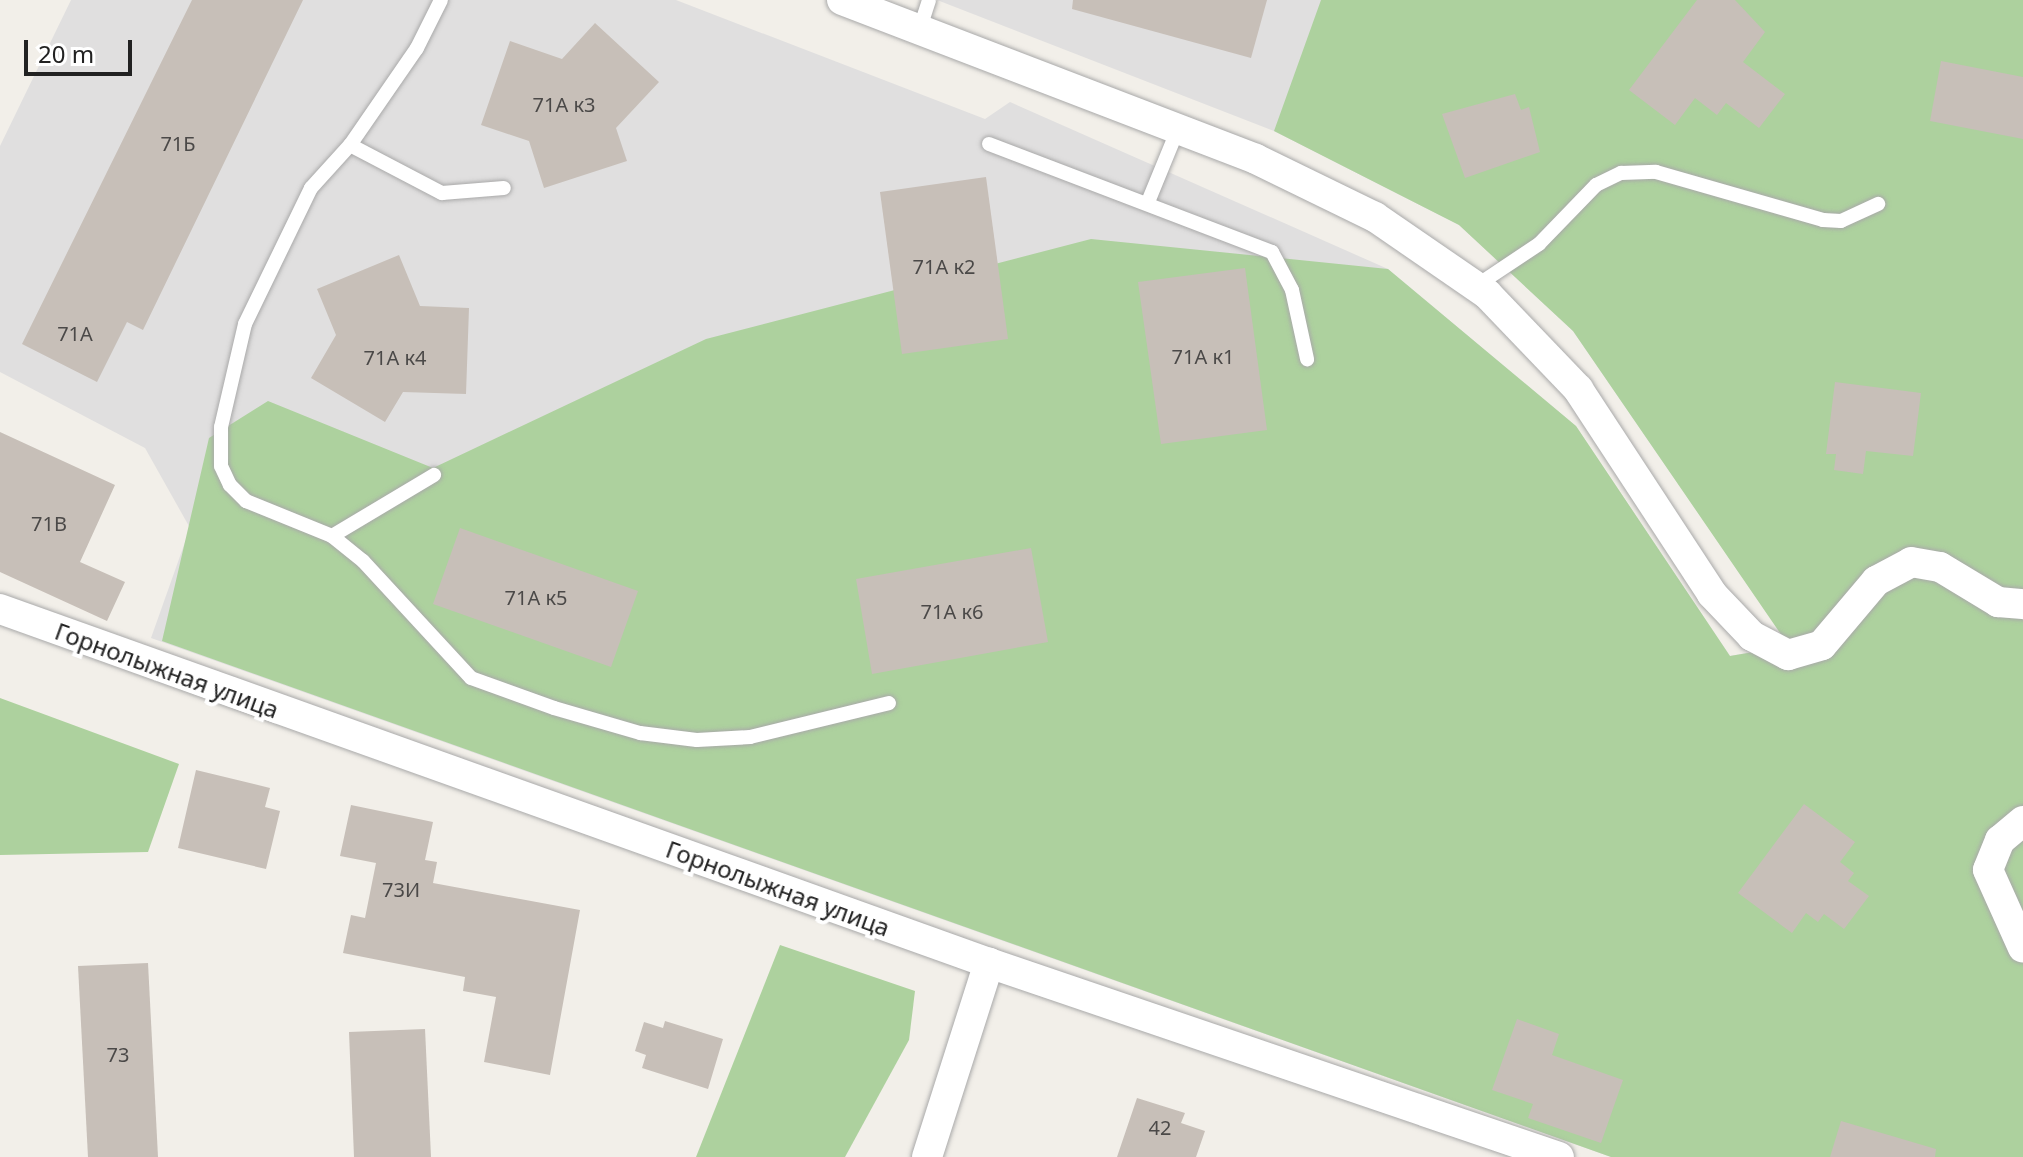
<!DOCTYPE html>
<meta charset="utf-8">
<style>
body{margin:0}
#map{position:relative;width:2023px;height:1157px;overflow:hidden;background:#f2efe9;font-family:"Noto Sans",sans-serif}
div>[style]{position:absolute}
.residential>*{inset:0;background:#e0dfdf}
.forest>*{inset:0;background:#add19e}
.building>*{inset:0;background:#c7bfb8}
.roads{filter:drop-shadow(0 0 2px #a9a9a9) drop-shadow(0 0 2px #a9a9a9)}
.service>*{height:14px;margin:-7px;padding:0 7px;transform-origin:7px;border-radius:7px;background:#fff}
.minor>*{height:30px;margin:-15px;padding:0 15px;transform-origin:15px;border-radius:15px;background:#fff}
span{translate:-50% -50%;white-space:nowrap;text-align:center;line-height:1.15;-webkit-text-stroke:8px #fff;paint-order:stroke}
.number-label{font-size:20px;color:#4b4948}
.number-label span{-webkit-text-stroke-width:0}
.street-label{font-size:24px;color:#222}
.scale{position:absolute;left:24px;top:40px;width:108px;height:36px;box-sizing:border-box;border:4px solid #222;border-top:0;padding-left:10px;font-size:24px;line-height:28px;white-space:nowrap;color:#222;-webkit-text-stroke:6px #fff;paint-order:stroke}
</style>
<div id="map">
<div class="residential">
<i style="clip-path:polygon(71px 0,676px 0,985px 119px,1010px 102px,1388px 269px,1576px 426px,1730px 656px,1789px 645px,1573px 331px,1459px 225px,1274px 131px,937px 0,2023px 0,2023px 1157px,1611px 1157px,151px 638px,190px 528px,145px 448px,0 372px,0 146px)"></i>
</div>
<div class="forest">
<i style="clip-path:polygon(1321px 0,2023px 0,2023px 1157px,1611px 1157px,162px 641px,209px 438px,268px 401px,433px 468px,706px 339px,1091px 239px,1388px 269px,1576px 426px,1730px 656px,1789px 646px,1573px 331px,1459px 225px,1274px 131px)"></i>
<i style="clip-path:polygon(0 698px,179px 764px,148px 852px,0 855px)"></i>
<i style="clip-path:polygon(780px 945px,915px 991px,909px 1040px,845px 1157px,696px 1157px)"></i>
</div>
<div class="building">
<i style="clip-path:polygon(192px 0,303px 0,143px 330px,127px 322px,97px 382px,22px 344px)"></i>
<i style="clip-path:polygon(1073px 0,1267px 0,1251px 58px,1072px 9px)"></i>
<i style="clip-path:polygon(1697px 0,1735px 0,1765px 32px,1743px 62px,1785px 94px,1759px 128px,1726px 103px,1717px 115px,1695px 98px,1675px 125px,1629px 90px)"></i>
<i style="clip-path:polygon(595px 23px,659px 82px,616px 128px,627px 161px,544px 188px,529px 141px,481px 125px,510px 41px,562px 59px)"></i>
<i style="clip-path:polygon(1941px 61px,2023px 77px,2023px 139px,1930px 121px)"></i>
<i style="clip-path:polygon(1515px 94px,1521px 110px,1529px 107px,1540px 152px,1465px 178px,1442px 114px)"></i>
<i style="clip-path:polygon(986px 177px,1008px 339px,902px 354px,880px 192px)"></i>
<i style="clip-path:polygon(399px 255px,420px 306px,469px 308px,466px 394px,403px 392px,385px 422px,311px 378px,336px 335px,317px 289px)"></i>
<i style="clip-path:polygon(1245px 268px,1267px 430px,1161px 444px,1138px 282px)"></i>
<i style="clip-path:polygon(1835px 382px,1921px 393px,1913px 456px,1866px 451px,1863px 474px,1834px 470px,1836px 454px,1826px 454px)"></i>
<i style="clip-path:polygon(0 432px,115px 485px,80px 562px,125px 582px,107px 621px,0 572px)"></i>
<i style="clip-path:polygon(460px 528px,638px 591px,611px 667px,433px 604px)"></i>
<i style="clip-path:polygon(1031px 548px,1048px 642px,872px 674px,856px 579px)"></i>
<i style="clip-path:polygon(196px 770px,270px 788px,265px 807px,280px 811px,266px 869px,178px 848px)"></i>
<i style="clip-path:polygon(1804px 804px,1855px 842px,1840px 862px,1854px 873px,1848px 881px,1869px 896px,1844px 929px,1824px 914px,1818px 922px,1806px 913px,1792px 933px,1738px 893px)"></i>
<i style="clip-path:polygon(351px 805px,433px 822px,425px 860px,437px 862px,433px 883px,580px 910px,550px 1075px,484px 1062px,496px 997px,463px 991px,465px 977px,343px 953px,351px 915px,365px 918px,376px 863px,340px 856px)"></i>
<i style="clip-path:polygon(148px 963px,158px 1157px,88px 1157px,78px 966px)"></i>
<i style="clip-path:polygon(1517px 1019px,1559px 1034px,1552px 1055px,1623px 1080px,1601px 1143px,1528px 1118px,1533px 1104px,1492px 1090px)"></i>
<i style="clip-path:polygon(665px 1021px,723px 1039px,708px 1089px,642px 1068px,646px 1055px,635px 1051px,644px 1022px,663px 1028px)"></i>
<i style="clip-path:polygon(425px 1029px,431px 1157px,354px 1157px,349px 1032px)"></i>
<i style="clip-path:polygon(1137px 1098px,1185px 1113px,1181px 1123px,1205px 1131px,1196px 1157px,1117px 1157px)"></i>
<i style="clip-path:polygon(1841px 1121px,1936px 1149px,1935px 1157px,1830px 1157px)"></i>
</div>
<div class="roads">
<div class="service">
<i style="left:441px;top:0;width:54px;rotate:116.6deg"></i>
<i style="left:417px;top:48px;width:118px;rotate:124.6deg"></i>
<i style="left:350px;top:145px;width:58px;rotate:132.2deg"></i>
<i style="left:311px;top:188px;width:151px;rotate:115.9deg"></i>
<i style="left:245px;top:324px;width:106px;rotate:103.1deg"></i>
<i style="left:221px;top:427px;width:39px;rotate:90deg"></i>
<i style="left:221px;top:466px;width:21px;rotate:65deg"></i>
<i style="left:230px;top:485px;width:23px;rotate:45deg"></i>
<i style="left:246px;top:501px;width:93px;rotate:22.1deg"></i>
<i style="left:332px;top:536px;width:40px;rotate:39deg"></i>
<i style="left:363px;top:561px;width:159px;rotate:47.3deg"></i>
<i style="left:471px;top:678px;width:88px;rotate:19.9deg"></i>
<i style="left:554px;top:708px;width:90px;rotate:16.2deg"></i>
<i style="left:640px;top:733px;width:57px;rotate:7deg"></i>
<i style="left:697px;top:740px;width:53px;rotate:-3.2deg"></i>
<i style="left:750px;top:737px;width:143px;rotate:-13.7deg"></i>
<i style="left:920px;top:28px;width:29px;rotate:-72deg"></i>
<i style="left:989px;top:144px;width:303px;rotate:20.9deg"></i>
<i style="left:1272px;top:252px;width:43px;rotate:62.2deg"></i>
<i style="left:1292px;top:290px;width:71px;rotate:77.7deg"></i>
<i style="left:350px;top:145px;width:104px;rotate:27.6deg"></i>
<i style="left:442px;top:193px;width:62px;rotate:-4.6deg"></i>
<i style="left:1148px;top:202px;width:79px;rotate:-67.7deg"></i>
<i style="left:1476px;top:286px;width:76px;rotate:-33.7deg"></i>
<i style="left:1539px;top:244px;width:82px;rotate:-46deg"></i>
<i style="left:1596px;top:185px;width:28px;rotate:-26deg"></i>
<i style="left:1621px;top:173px;width:35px;rotate:-2deg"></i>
<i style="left:1656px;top:172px;width:174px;rotate:16deg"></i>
<i style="left:1823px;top:220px;width:18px;rotate:3deg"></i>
<i style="left:1841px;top:221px;width:41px;rotate:-24.7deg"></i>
<i style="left:332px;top:536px;width:119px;rotate:-30.9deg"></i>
</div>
<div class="minor">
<i style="left:842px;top:0;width:443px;rotate:21deg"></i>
<i style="left:1256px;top:159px;width:132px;rotate:26deg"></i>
<i style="left:1375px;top:217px;width:136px;rotate:34.5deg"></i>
<i style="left:1487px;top:294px;width:132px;rotate:46.2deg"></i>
<i style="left:1578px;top:389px;width:245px;rotate:56.8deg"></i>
<i style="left:1712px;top:594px;width:58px;rotate:46.4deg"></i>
<i style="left:1752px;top:636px;width:41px;rotate:27.8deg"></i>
<i style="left:1788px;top:655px;width:35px;rotate:-16deg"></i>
<i style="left:1822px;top:645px;width:84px;rotate:-49.8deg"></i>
<i style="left:1876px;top:581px;width:40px;rotate:-28deg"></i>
<i style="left:1911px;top:562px;width:29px;rotate:10deg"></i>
<i style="left:1940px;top:567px;width:68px;rotate:31.1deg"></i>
<i style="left:1998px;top:602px;width:25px;rotate:5deg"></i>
<i style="left:0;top:609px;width:1050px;rotate:19.69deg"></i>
<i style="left:989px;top:963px;width:602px;rotate:18.8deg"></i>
<i style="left:2023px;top:821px;width:30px;rotate:140deg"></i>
<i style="left:2000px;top:840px;width:32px;rotate:112deg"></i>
<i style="left:1988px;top:870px;width:85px;rotate:65.8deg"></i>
<i style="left:927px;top:1157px;width:204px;rotate:-72.3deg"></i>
</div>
</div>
<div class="number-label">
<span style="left:564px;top:104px">71А к3</span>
<span style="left:178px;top:143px">71Б</span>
<span style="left:944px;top:266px">71А к2</span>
<span style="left:75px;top:333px">71А</span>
<span style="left:1203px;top:356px">71А к1</span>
<span style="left:395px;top:357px">71А к4</span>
<span style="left:49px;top:523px">71В</span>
<span style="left:536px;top:597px">71А к5</span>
<span style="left:952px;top:611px">71А к6</span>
<span style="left:401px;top:889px">73И</span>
<span style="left:118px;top:1054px">73</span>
<span style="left:1160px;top:1127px">42</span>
</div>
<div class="street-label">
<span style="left:167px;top:670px;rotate:20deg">Горнолыжная улица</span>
<span style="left:778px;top:888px;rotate:20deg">Горнолыжная улица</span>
</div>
<div class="scale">20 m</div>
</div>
